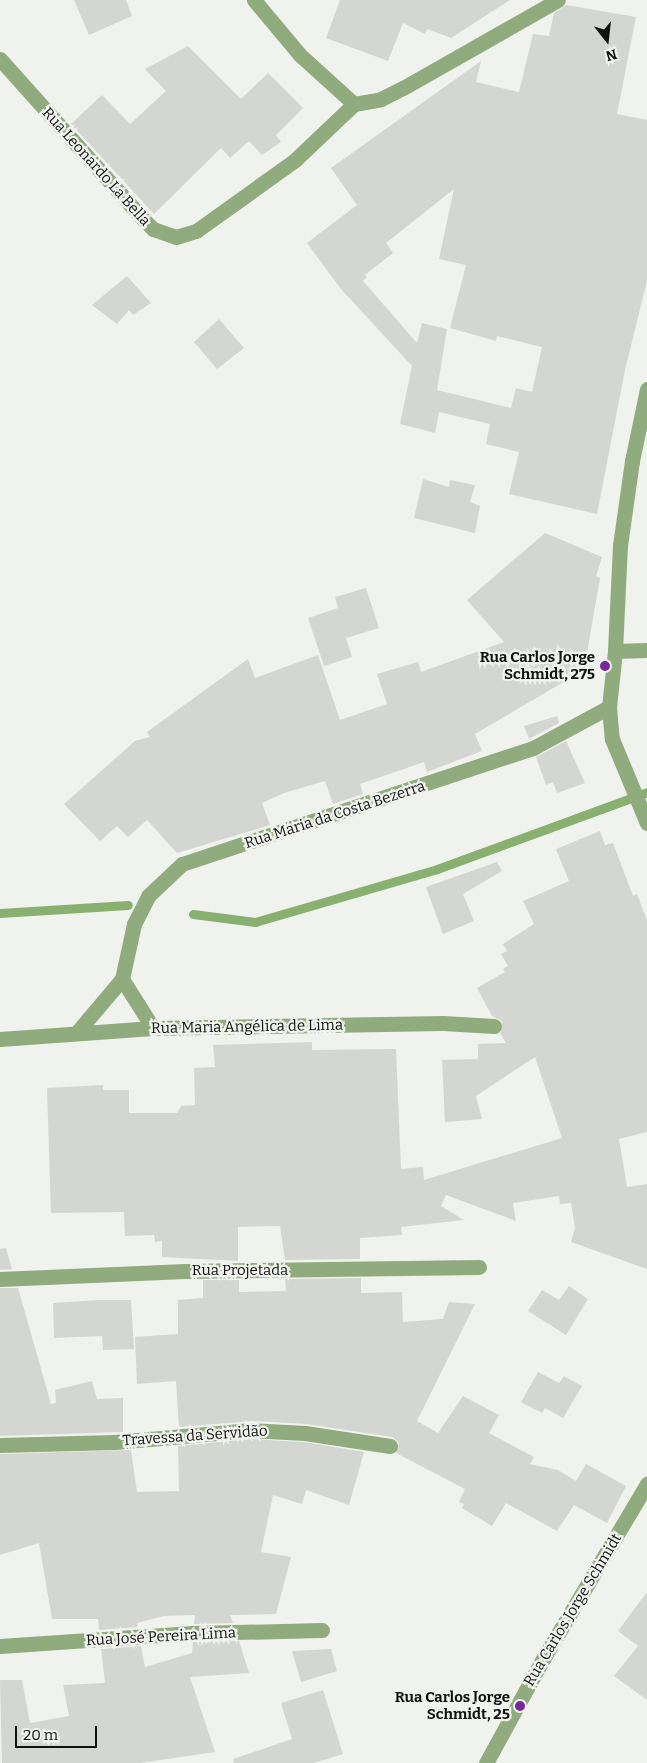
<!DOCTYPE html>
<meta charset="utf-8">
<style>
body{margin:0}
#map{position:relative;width:647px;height:1763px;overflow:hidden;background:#f0f2ee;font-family:Bitter,serif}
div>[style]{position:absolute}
.stream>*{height:9px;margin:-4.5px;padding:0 4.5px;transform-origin:4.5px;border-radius:4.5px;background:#8ab071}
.building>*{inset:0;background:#d4d6d2}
.minor>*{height:15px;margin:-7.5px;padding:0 7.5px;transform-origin:7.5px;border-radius:7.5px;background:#90ab7e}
.dots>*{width:14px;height:14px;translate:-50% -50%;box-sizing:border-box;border:2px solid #f0f2ee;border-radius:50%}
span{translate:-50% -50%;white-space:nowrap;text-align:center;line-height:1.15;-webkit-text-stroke:4.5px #f0f2ee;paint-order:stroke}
.street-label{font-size:15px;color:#111110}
.poi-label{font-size:15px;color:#111110;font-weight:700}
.right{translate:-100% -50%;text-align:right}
.north{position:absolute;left:582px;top:15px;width:50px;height:50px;-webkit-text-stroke:4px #f0f2ee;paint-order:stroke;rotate:164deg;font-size:14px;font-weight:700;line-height:20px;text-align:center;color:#111110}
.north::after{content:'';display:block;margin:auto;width:18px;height:22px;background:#111110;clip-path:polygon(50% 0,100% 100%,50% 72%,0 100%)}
.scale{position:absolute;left:15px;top:1726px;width:82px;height:22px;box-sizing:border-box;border:2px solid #111110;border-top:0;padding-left:6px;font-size:15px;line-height:18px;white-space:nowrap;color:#111110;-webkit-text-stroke:4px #f0f2ee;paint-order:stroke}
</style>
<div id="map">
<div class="stream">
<i style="left:0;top:913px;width:128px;rotate:-3.6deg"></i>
<i style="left:193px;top:914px;width:63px;rotate:7.4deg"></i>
<i style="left:255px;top:922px;width:190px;rotate:-16.2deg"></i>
<i style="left:437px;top:869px;width:224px;rotate:-20.1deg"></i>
</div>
<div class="building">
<i style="clip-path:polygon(74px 0,126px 0,132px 16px,89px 35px)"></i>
<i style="clip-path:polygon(340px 0,510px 0,451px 38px,427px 29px,425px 34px,403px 23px,388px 61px,326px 38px)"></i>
<i style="clip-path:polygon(evenodd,566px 5px,636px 17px,617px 114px,647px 120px,647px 281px,625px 370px,597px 514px,509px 494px,519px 452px,486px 444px,490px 424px,439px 412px,435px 433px,400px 424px,412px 366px,341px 289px,307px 243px,357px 205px,331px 168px,481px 61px,476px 82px,519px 92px,533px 34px,549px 36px,554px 13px,566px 5px,454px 189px,439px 259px,466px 265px,450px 328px,496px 341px,497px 336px,542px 347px,532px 392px,516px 388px,511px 408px,437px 390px,447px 329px,422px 323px,417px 343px,363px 281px,367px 277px,365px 275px,393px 253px,386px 243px,454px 189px)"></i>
<i style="clip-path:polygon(188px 46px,241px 99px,268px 73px,303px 108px,276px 135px,281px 142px,262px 155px,249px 141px,230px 158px,221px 148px,154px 214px,71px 124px,102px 95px,130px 124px,166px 91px,145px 69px)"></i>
<i style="clip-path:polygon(127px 276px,151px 303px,133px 315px,129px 310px,117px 324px,92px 305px)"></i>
<i style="clip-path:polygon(219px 319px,244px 348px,217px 369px,194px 342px)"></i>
<i style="clip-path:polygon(423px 479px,449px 487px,450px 480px,475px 485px,470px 502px,480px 506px,475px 533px,414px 518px)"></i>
<i style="clip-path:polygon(545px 533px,602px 557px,596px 576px,600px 578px,584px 670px,475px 734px,482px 751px,427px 772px,424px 762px,360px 784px,363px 794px,333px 804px,325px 781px,284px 793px,262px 803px,270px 825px,177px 853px,147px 820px,128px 837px,117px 826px,100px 841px,64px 804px,135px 741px,150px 737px,147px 732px,248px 659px,255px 678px,318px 655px,340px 720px,387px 704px,377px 674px,418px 662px,421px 672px,504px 642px,467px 600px)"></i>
<i style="clip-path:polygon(366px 588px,379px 628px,346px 638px,352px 657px,324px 666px,308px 618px,338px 608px,335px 597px)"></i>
<i style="clip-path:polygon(557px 716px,559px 723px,529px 739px,524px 726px)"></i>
<i style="clip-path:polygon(566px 741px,585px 783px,557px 793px,553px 782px,546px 785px,536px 757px)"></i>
<i style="clip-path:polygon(600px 831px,605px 845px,613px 843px,633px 896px,637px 894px,647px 920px,647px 1132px,619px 1139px,627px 1187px,647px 1184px,647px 1269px,571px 1242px,575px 1228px,571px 1203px,560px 1204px,559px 1196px,513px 1203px,516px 1221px,446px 1195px,441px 1206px,464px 1220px,401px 1227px,402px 1235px,360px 1238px,360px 1259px,285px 1260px,280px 1226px,238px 1227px,238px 1261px,162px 1257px,162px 1241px,155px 1242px,154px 1235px,125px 1236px,124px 1212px,51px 1213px,47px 1088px,103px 1085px,103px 1090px,129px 1090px,129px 1113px,177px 1113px,181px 1106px,195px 1105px,194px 1068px,215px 1067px,213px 1045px,312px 1042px,312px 1050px,396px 1049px,401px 1169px,423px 1167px,424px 1180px,562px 1138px,535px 1057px,476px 1096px,482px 1119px,445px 1122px,442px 1060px,478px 1059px,478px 1044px,506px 1043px,500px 1033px,502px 1021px,492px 1016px,477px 988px,505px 972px,503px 969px,508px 966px,501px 954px,507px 951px,503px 944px,534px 924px,523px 901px,569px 881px,556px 849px)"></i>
<i style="clip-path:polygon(497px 862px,502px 871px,463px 894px,474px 921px,443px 934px,426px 887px)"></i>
<i style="clip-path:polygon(6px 1248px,12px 1269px,0 1270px,0 1249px)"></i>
<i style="clip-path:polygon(361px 1278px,361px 1293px,402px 1292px,403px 1322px,443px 1319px,449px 1302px,475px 1304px,417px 1421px,438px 1433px,463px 1396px,499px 1415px,489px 1433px,534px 1457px,530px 1464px,558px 1470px,576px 1481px,586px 1464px,626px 1486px,607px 1523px,574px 1505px,557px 1531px,506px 1503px,492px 1526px,462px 1508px,464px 1504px,459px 1502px,465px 1489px,396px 1453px,399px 1443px,392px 1437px,306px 1424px,252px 1421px,179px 1427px,176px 1381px,137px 1384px,135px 1337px,178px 1334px,178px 1300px,203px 1298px,203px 1280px,239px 1280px,239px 1292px,286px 1291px,285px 1279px)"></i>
<i style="clip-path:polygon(569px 1286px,588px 1299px,566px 1335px,528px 1311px,542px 1290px,559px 1300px)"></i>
<i style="clip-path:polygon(0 1288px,18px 1288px,51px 1404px,56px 1403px,55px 1390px,92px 1381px,97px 1399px,123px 1398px,123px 1432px,0 1436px)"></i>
<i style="clip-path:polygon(100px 1300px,131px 1300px,134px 1349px,103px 1350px,102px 1336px,54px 1338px,53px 1303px)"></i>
<i style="clip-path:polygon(538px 1372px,559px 1383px,564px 1376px,582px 1386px,563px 1418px,545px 1408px,542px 1413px,521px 1402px)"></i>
<i style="clip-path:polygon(251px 1439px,304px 1442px,364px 1452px,349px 1505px,306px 1490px,302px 1504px,273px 1495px,261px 1552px,291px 1557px,276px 1614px,230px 1615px,233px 1623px,194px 1624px,195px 1615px,164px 1616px,137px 1623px,138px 1627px,99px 1630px,98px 1619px,52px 1619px,39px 1543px,0 1555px,0 1454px,131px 1450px,137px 1492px,179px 1491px,178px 1446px)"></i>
<i style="clip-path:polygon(647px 1592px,647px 1700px,614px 1676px,638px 1646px,618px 1631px)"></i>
<i style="clip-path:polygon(239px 1641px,249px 1673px,190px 1677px,215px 1752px,140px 1763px,2px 1763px,0 1680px,22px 1680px,30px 1723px,69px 1716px,63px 1685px,105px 1683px,101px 1649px,141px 1646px,145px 1667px,192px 1653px,193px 1642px)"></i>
<i style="clip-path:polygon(331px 1649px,337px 1671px,301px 1682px,292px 1651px)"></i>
<i style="clip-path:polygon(323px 1690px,343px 1754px,314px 1763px,234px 1763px,233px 1759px,292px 1739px,281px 1703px)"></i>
</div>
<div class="minor">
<i style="left:254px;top:0;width:72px;rotate:50.1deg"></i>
<i style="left:300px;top:55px;width:73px;rotate:42.2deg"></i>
<i style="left:0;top:59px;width:213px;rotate:48.2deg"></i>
<i style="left:142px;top:218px;width:16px;rotate:45deg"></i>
<i style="left:153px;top:229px;width:24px;rotate:19deg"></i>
<i style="left:176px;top:237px;width:21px;rotate:-17deg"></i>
<i style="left:196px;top:231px;width:122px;rotate:-35.6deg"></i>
<i style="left:295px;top:160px;width:81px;rotate:-43.5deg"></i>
<i style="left:354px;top:104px;width:27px;rotate:-10deg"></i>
<i style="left:381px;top:99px;width:25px;rotate:-27deg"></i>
<i style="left:403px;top:88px;width:178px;rotate:-29.6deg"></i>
<i style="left:647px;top:389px;width:74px;rotate:101.8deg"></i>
<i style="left:632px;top:461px;width:85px;rotate:98.1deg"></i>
<i style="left:620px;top:545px;width:106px;rotate:92.7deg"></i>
<i style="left:615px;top:651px;width:56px;rotate:96.1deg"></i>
<i style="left:609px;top:707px;width:32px;rotate:85deg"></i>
<i style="left:612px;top:739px;width:91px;rotate:67.4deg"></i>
<i style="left:615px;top:651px;width:32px;rotate:-2deg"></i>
<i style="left:122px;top:979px;width:58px;rotate:57.7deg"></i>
<i style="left:78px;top:1031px;width:68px;rotate:-49.8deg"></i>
<i style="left:122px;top:979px;width:56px;rotate:-77.7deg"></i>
<i style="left:134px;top:924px;width:31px;rotate:-63deg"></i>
<i style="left:148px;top:896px;width:47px;rotate:-43.3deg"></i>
<i style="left:182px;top:864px;width:370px;rotate:-18.3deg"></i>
<i style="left:533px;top:748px;width:86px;rotate:-28.3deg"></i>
<i style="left:0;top:1039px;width:153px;rotate:-4.1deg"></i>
<i style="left:153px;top:1028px;width:290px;rotate:-1deg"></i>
<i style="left:443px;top:1023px;width:51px;rotate:3.4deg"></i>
<i style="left:0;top:1279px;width:185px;rotate:-2.5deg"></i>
<i style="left:185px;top:1271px;width:294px;rotate:-0.8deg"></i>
<i style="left:0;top:1445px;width:115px;rotate:-1.5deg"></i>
<i style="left:115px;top:1442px;width:137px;rotate:-5deg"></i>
<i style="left:251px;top:1430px;width:54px;rotate:3.2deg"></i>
<i style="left:305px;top:1433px;width:86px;rotate:8.7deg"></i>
<i style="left:0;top:1646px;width:193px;rotate:-3.9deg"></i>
<i style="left:193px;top:1633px;width:129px;rotate:-1.3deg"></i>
<i style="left:486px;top:1763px;width:119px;rotate:-61.3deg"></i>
<i style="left:543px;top:1659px;width:204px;rotate:-59.3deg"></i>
</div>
<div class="dots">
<i style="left:605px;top:666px;background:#77289a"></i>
<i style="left:520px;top:1706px;background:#77289a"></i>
</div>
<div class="street-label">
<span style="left:96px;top:167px;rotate:48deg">Rua Leonardo La Bella</span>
<span style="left:335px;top:815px;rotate:-18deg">Rua Maria da Costa Bezerra</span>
<span style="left:247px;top:1027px;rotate:-1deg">Rua Maria Angélica de Lima</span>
<span style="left:240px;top:1271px">Rua Projetada</span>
<span style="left:195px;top:1436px;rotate:-4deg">Travessa da Servidão</span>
<span style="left:573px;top:1610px;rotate:-59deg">Rua Carlos Jorge Schmidt</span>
<span style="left:161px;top:1637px;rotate:-3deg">Rua José Pereira Lima</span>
</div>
<div class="poi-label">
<span class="right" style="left:595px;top:666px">Rua Carlos Jorge<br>Schmidt, 275</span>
<span class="right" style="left:510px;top:1706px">Rua Carlos Jorge<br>Schmidt, 25</span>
</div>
<div class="north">N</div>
<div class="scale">20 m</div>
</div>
